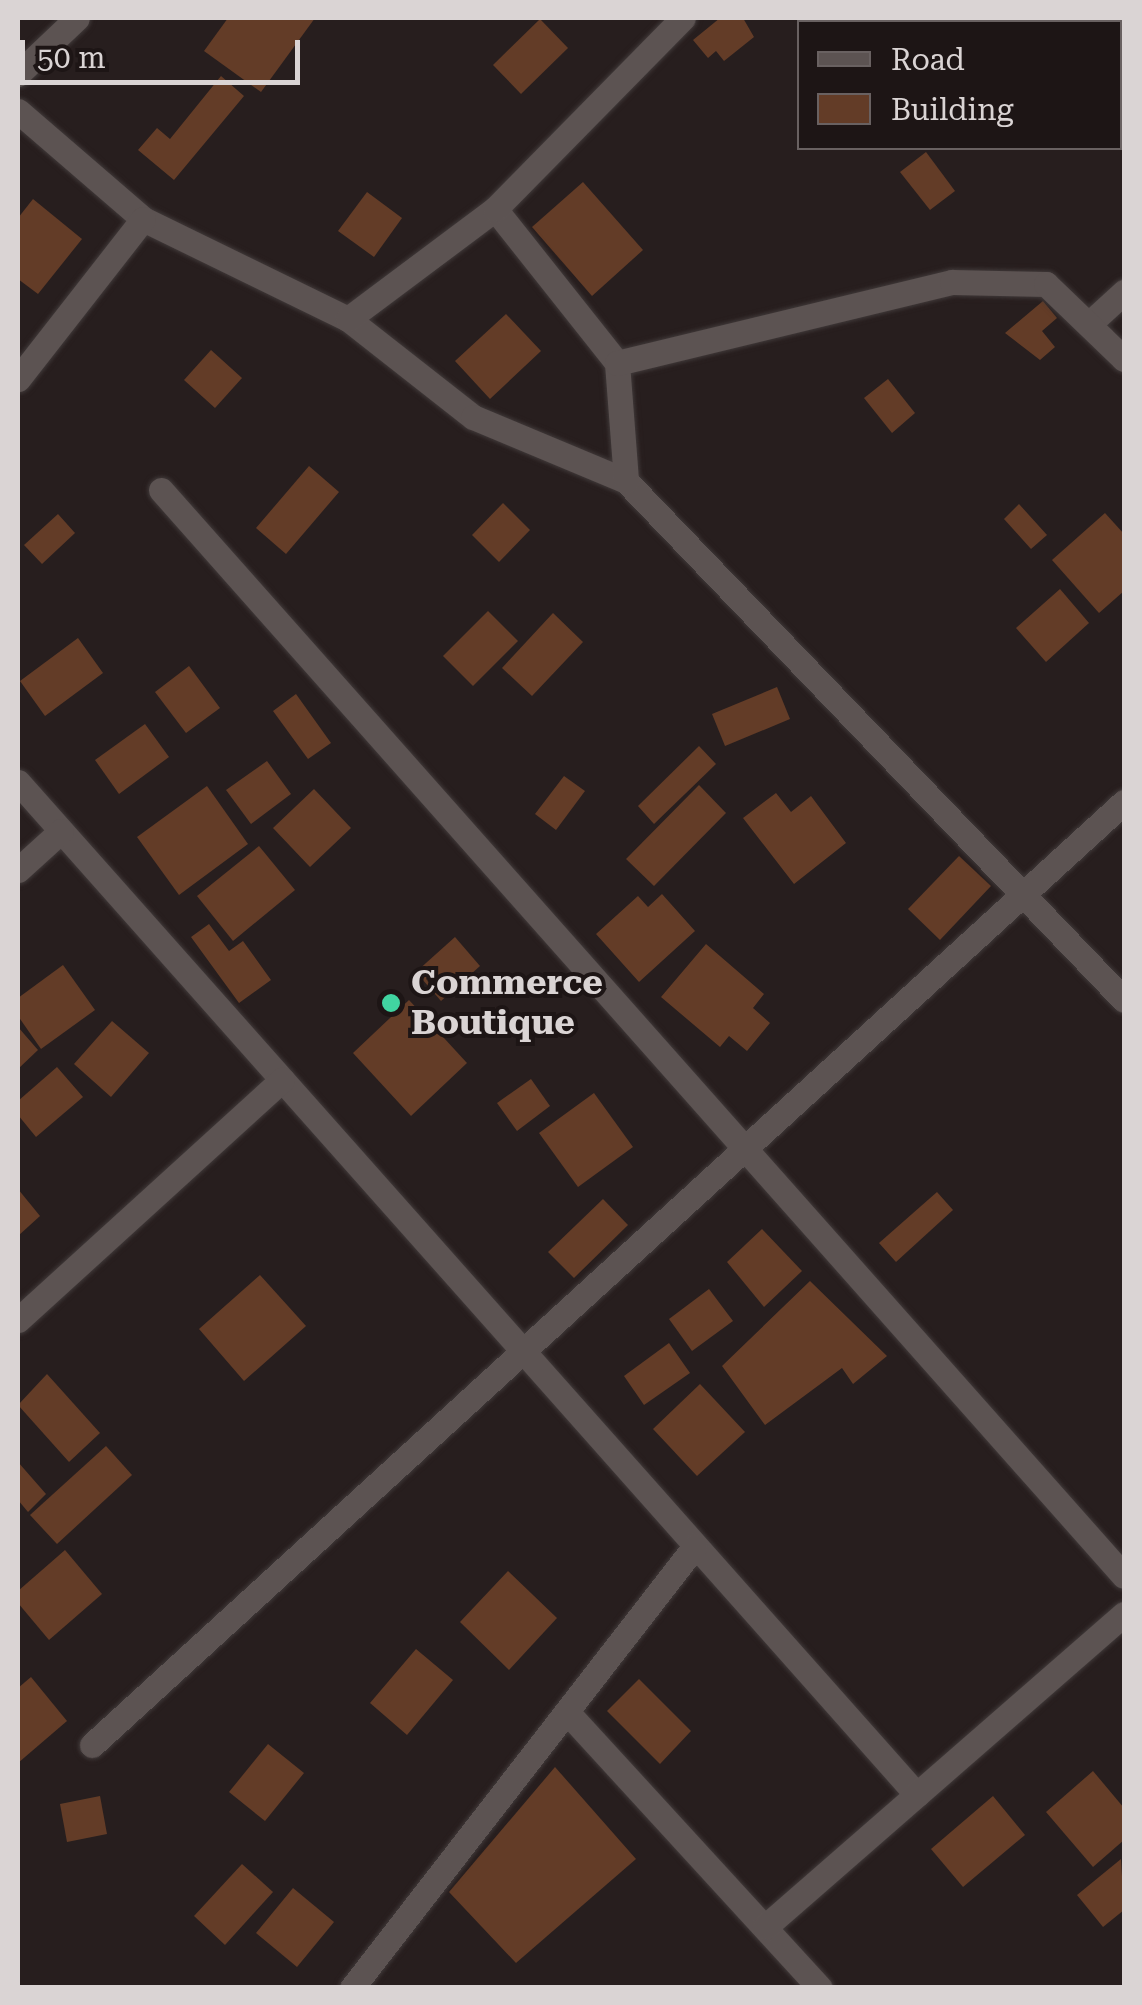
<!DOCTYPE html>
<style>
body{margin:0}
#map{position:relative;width:1142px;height:2005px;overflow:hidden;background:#271e1e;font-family:"Roboto Serif",serif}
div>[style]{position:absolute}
.building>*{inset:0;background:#633c27}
.roads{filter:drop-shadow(0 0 2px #403939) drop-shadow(0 0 2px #403939)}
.street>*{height:25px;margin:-12.5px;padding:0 12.5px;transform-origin:12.5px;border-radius:12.5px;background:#5c5352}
.dots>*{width:28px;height:28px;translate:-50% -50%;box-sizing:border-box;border:5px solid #1d1515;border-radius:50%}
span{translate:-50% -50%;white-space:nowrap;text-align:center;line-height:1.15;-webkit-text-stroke:8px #1d1515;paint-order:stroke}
.poi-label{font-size:35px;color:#dad4d4;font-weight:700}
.left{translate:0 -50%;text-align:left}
.frame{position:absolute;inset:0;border:20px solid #dad4d4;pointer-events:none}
.legend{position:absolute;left:797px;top:20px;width:325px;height:130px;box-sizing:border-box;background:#1d1515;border:2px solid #696161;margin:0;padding:12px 18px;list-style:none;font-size:30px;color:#dad4d4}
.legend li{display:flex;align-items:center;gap:20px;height:50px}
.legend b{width:50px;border:2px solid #696161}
.scale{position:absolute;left:20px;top:40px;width:280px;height:45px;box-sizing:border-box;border:5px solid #dad4d4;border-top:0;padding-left:12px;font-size:30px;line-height:35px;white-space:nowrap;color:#dad4d4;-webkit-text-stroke:8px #1d1515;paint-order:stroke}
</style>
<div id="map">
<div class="building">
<i style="clip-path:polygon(228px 18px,315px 18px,261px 92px,204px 51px)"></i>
<i style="clip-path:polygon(720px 18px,743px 18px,754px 37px,724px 61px,716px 51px,708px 58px,693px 40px)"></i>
<i style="clip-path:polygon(893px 18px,933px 18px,937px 22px,887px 22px)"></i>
<i style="clip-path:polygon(540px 19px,568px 48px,521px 94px,493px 65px)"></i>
<i style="clip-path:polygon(221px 76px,244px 96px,174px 180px,138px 150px,157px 128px,170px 139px)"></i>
<i style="clip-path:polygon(926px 152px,955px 191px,930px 210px,900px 172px)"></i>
<i style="clip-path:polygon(583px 182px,643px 250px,592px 296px,532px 227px)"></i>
<i style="clip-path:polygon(367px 192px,402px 218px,374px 257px,338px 231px)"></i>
<i style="clip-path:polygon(33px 199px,82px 239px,38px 294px,18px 279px,18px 218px)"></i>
<i style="clip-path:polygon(1043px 301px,1057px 318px,1042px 331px,1055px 347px,1040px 360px,1005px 333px)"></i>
<i style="clip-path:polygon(506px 314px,541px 351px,490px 399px,455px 361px)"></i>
<i style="clip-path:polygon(211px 350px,242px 378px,215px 408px,184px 380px)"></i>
<i style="clip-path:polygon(888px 379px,915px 413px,892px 433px,864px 398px)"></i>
<i style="clip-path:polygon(309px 466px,339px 492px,286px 554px,256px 528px)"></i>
<i style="clip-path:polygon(503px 503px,530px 530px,499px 562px,472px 535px)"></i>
<i style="clip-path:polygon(1019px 504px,1047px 535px,1031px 549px,1004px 519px)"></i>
<i style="clip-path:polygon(1105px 513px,1124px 534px,1124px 591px,1099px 613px,1052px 560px)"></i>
<i style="clip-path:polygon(58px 514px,75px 533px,42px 564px,24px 545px)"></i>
<i style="clip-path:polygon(1060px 589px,1089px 623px,1046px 662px,1016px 628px)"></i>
<i style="clip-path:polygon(488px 611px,518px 641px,473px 686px,443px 656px)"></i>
<i style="clip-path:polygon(553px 613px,583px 642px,532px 696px,502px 668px)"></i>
<i style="clip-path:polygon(78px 638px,103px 673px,45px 716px,20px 681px)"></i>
<i style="clip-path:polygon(189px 666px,220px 708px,186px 733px,155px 692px)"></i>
<i style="clip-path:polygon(777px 687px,790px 719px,725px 746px,712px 714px)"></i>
<i style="clip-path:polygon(296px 694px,331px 743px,308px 759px,273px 711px)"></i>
<i style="clip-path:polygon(145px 724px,169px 757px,119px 794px,95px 760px)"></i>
<i style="clip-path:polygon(699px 746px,716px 764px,654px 824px,638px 806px)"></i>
<i style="clip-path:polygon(267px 761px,291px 794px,251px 824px,226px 790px)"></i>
<i style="clip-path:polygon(564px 776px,585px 791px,556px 830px,535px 814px)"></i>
<i style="clip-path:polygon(699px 785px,726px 813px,654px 886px,626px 859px)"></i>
<i style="clip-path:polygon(207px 786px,248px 844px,179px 895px,137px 837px)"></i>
<i style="clip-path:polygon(314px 789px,351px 828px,310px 867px,273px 828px)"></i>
<i style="clip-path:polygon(776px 793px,791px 812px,811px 796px,846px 843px,794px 884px,743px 818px)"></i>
<i style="clip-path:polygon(259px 846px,295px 890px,233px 941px,197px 896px)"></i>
<i style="clip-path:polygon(959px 856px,991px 886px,940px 940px,908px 909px)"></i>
<i style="clip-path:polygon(662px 894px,695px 931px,639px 982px,596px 934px,638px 896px,648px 907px)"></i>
<i style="clip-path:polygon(209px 924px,229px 951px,243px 941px,271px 980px,239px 1003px,191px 937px)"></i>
<i style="clip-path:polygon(455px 937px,480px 966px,441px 1001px,416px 972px)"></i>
<i style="clip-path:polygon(706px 944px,764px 994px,753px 1008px,770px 1023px,747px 1051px,729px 1036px,720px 1047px,661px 997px)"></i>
<i style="clip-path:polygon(63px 965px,95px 1010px,41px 1049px,18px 1016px,18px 998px)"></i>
<i style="clip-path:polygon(409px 1000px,467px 1063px,411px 1116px,353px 1053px)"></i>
<i style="clip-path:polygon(112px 1021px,149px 1053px,111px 1097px,74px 1064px)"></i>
<i style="clip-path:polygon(18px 1027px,38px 1050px,18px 1069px)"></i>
<i style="clip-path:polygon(57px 1067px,83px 1097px,36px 1137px,18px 1115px,18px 1101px)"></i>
<i style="clip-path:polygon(531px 1079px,550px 1106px,517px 1131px,497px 1103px)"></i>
<i style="clip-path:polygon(594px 1093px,633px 1147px,578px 1187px,539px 1133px)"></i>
<i style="clip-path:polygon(18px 1189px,40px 1216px,18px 1236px)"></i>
<i style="clip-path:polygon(937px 1192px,953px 1210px,896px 1262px,879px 1243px)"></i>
<i style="clip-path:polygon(603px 1199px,628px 1225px,574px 1278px,548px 1252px)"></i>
<i style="clip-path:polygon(762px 1229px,802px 1271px,764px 1307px,727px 1262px)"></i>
<i style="clip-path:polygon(260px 1275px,306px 1326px,244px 1381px,199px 1329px)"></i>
<i style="clip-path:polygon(810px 1281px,887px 1356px,853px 1384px,842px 1368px,765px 1425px,722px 1366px)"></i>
<i style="clip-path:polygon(709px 1289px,733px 1321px,692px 1351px,669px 1319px)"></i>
<i style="clip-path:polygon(669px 1343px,690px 1373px,644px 1405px,624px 1376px)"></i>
<i style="clip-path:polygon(47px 1374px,100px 1433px,69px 1462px,18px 1405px)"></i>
<i style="clip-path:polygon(700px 1384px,745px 1432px,697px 1476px,653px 1429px)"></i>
<i style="clip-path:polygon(106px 1446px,132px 1475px,57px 1544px,30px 1515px)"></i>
<i style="clip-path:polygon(18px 1462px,46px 1494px,28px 1512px,18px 1500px)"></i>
<i style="clip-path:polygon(65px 1550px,102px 1594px,49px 1640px,18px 1603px,18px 1591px)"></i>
<i style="clip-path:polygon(508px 1571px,557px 1618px,509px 1670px,460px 1622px)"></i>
<i style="clip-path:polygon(416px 1649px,453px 1680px,407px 1735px,370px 1703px)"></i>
<i style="clip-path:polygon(31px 1677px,67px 1721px,18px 1763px,18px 1688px)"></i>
<i style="clip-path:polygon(639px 1679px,691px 1731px,660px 1764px,607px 1711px)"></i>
<i style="clip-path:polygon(268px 1744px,304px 1773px,265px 1821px,229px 1792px)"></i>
<i style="clip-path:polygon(555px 1767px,636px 1859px,516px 1963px,449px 1892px)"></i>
<i style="clip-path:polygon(1093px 1771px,1124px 1808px,1124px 1840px,1093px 1867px,1046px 1812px)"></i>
<i style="clip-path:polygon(100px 1796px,107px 1834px,67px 1842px,60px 1804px)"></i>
<i style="clip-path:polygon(993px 1796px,1025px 1835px,963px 1887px,931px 1849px)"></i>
<i style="clip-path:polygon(1121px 1859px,1124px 1910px,1103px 1927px,1077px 1895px)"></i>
<i style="clip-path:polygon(242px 1864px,273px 1892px,225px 1945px,194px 1916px)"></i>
<i style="clip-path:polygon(293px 1888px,334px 1922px,297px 1967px,256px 1933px)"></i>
</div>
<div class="roads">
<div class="street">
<i style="left:1085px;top:18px;width:6px;rotate:45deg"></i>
<i style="left:1120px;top:58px;width:7px;rotate:56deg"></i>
<i style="left:18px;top:74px;width:81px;rotate:-43.5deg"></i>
<i style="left:18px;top:111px;width:165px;rotate:40.8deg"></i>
<i style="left:143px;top:219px;width:228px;rotate:26deg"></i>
<i style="left:348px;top:319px;width:159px;rotate:38.1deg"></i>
<i style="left:473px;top:417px;width:166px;rotate:22.7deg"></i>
<i style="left:626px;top:481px;width:719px;rotate:46.18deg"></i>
<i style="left:495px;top:209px;width:196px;rotate:51.6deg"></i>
<i style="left:617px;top:363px;width:118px;rotate:85.6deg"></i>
<i style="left:348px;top:319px;width:184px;rotate:-36.8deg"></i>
<i style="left:495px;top:209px;width:268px;rotate:-45.5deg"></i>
<i style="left:1091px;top:322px;width:45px;rotate:-42.3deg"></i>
<i style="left:617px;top:363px;width:345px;rotate:-13.6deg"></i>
<i style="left:952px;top:282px;width:94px;rotate:1.2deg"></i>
<i style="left:1046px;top:284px;width:108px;rotate:43.9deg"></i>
<i style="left:18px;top:379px;width:203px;rotate:-52deg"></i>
<i style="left:161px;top:490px;width:1451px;rotate:48.44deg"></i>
<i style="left:18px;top:782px;width:1354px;rotate:48.41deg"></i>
<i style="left:18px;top:870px;width:58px;rotate:-42.2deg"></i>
<i style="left:18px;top:1320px;width:357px;rotate:-42.3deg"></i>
<i style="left:567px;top:1712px;width:374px;rotate:47.5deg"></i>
<i style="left:92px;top:1745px;width:1398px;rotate:-42.42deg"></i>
<i style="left:765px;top:1927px;width:476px;rotate:-41.1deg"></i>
<i style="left:352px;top:1988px;width:559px;rotate:-52.19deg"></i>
</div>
</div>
<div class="dots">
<i style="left:391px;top:1003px;background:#41d4a1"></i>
</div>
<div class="poi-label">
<span class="left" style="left:411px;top:1003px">Commerce<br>Boutique</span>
</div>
<div class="frame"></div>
<ul class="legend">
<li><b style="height:12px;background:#5c5352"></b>Road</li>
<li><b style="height:28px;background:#633c27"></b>Building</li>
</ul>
<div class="scale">50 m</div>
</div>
